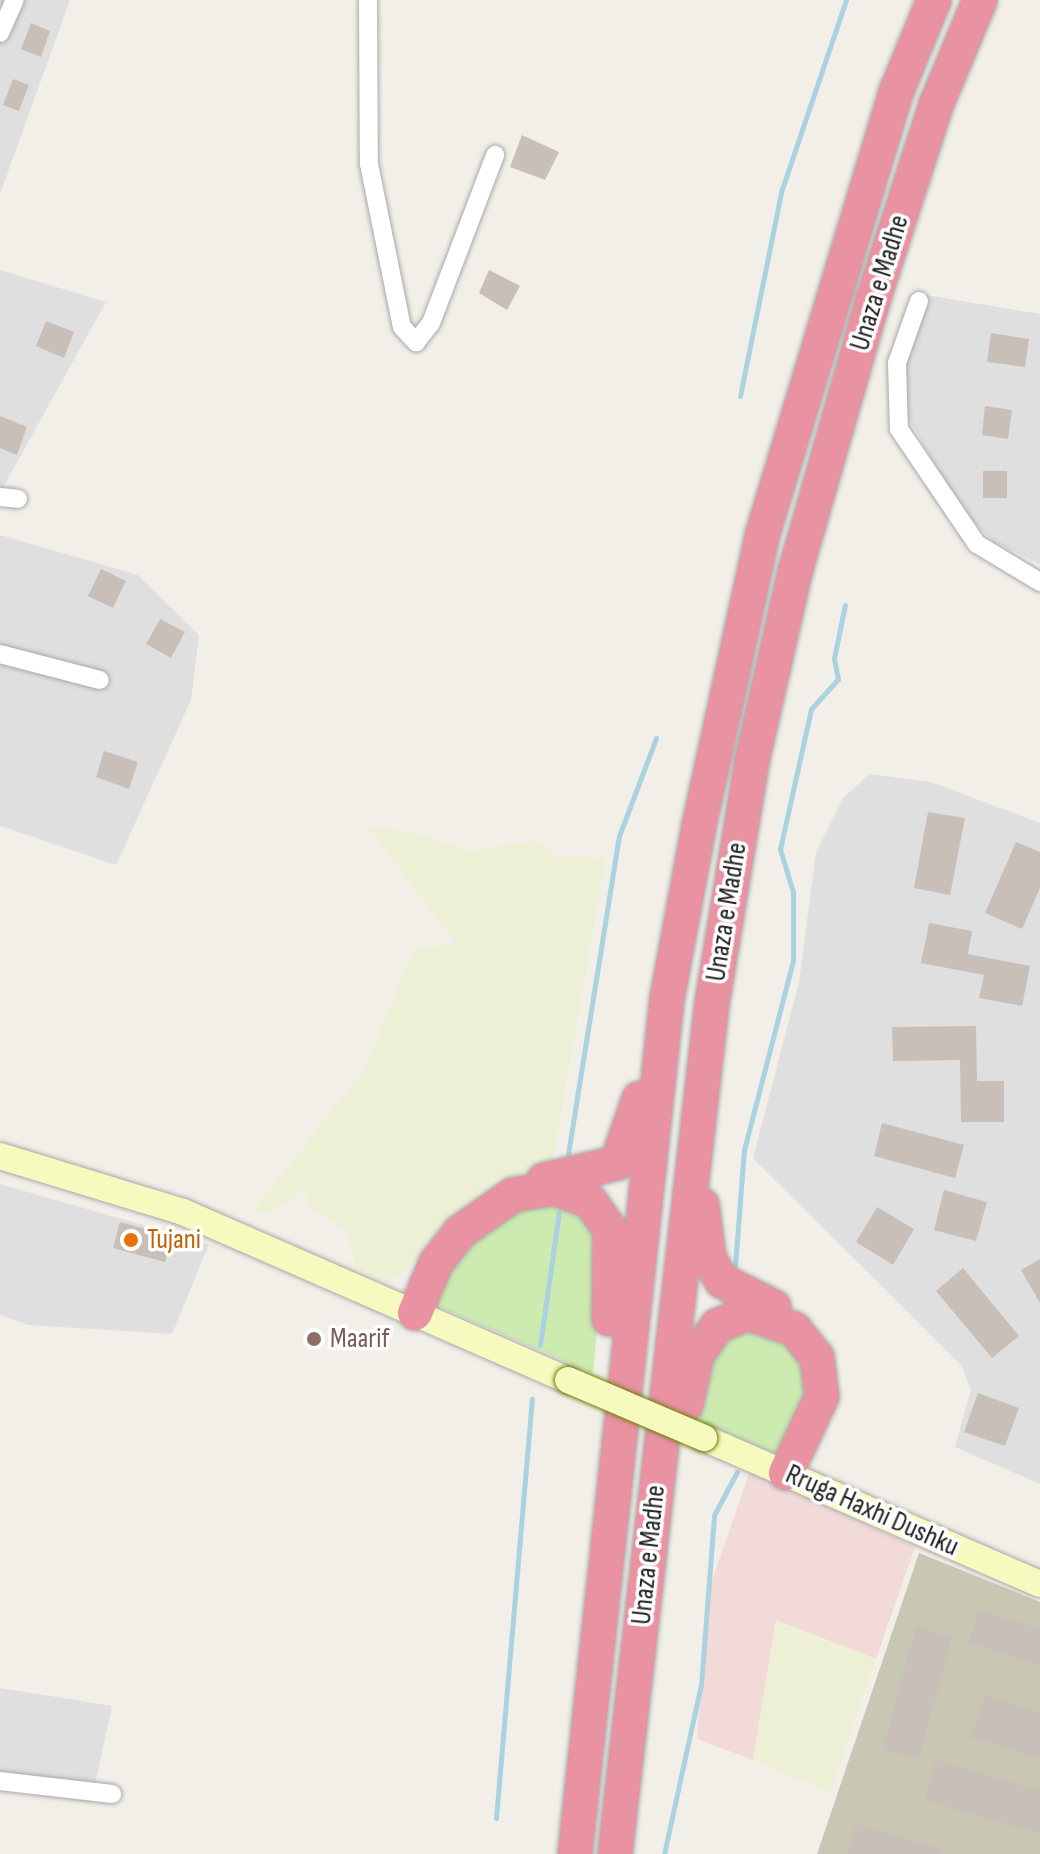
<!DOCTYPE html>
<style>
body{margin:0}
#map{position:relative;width:1040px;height:1854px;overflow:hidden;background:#f2efe9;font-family:"Sofia Sans Condensed",sans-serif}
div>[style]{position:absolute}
.residential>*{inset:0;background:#e0dfdf}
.commercial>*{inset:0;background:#f2dad9}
.construction>*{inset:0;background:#c7c7b4}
.farmland>*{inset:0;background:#eef0d5}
.grass>*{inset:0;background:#cdebb0}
.stream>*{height:5px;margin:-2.5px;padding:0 2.5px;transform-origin:2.5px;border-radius:2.5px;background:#aad3df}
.building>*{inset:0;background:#c7bfb8}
.roads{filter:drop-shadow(0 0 2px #a9a9a9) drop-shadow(0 0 2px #a9a9a9)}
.street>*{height:18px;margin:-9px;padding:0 9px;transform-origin:9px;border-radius:9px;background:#fff}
.secondary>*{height:26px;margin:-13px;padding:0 13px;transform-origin:13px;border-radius:13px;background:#f7fabf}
.highway>*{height:34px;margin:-17px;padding:0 17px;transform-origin:17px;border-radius:17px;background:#e892a2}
.bridges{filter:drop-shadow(0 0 2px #707d05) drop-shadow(0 0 2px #707d05)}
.secondary-bridge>*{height:26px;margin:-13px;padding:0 13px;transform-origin:13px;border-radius:13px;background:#f7fabf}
.dots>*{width:22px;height:22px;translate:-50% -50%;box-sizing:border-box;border:4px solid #fff;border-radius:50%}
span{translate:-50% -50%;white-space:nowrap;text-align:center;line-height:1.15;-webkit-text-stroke:7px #fff;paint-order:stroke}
.street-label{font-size:28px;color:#222}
.food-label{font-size:28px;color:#c56008}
.left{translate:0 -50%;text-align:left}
.education-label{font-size:28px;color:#785e54}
</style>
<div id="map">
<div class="residential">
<i style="clip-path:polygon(0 0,70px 0,0 194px)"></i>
<i style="clip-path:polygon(0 270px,106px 302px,0 493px)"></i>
<i style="clip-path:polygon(920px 294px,1040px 314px,1040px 564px,994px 542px,962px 511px,900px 404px,896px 374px)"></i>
<i style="clip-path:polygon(0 535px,138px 575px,199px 635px,191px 700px,116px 865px,0 826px)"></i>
<i style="clip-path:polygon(870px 774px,931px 782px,1040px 823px,1040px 1484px,955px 1447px,971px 1389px,961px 1365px,753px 1158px,799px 982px,816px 852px,843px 798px)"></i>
<i style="clip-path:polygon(0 1184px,209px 1244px,172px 1334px,28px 1325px,0 1315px)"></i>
<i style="clip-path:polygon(0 1688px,112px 1706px,91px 1803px,0 1787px)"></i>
</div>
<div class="commercial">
<i style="clip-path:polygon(750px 1471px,915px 1547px,876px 1659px,776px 1620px,753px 1760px,697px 1739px,708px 1592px)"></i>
</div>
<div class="construction">
<i style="clip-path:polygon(919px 1553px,1040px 1602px,1040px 1854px,817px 1854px)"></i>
</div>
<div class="farmland">
<i style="clip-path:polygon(369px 829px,411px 831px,472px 851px,536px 840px,556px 856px,606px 858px,551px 1171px,508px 1182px,466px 1208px,407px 1270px,384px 1283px,355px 1268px,348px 1231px,311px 1208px,305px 1190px,268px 1214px,252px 1212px,364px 1070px,414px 948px,457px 944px)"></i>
<i style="clip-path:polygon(776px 1620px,876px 1659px,830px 1793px,753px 1760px)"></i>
</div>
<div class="grass">
<i style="clip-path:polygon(577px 1202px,604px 1255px,593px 1373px,434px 1305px,439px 1272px,508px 1205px)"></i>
<i style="clip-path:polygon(765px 1323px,816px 1376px,785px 1449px,775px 1454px,693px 1418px,717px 1339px)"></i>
</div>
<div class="stream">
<i style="left:740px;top:396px;width:208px;rotate:-78.6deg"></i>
<i style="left:781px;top:192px;width:203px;rotate:-71.3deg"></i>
<i style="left:568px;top:1154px;width:322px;rotate:-80.9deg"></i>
<i style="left:619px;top:836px;width:105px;rotate:-69.3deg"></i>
<i style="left:735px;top:1266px;width:116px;rotate:-85.6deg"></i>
<i style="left:744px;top:1150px;width:195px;rotate:-75.5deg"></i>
<i style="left:793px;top:961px;width:69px;rotate:-90deg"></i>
<i style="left:793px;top:892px;width:45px;rotate:-106.8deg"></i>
<i style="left:780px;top:849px;width:143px;rotate:-77.5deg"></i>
<i style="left:811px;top:709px;width:40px;rotate:-48deg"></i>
<i style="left:838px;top:679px;width:21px;rotate:-101deg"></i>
<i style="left:834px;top:658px;width:54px;rotate:-78.3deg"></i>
<i style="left:540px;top:1345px;width:134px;rotate:-81.9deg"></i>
<i style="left:496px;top:1818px;width:421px;rotate:-85.1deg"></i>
<i style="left:664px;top:1854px;width:173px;rotate:-77.7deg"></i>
<i style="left:701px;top:1685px;width:170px;rotate:-85.6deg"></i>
<i style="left:714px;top:1515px;width:49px;rotate:-61.9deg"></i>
</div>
<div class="building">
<i style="clip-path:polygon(31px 23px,50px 31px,41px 57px,21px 49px)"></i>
<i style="clip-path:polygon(13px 79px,29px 85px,19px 111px,3px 105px)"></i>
<i style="clip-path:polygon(522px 135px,559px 152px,545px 180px,510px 167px)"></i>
<i style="clip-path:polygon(489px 270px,520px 286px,507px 310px,479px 293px)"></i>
<i style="clip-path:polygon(46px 321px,74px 332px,64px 358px,36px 346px)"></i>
<i style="clip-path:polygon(991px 333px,1029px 339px,1025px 367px,987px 362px)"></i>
<i style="clip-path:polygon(985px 406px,1012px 410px,1008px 439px,982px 435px)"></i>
<i style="clip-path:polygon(0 416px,27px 427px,17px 455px,0 448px)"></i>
<i style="clip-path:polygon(983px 471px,1007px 471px,1007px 498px,983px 498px)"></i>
<i style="clip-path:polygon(101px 569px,126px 581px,113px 608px,88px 596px)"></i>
<i style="clip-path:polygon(160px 619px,185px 632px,171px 658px,146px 644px)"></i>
<i style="clip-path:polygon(104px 751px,138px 762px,129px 789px,96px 777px)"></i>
<i style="clip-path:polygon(928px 812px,965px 818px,950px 895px,914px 888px)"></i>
<i style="clip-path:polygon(1016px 842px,1040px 852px,1040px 888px,1022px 929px,985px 913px)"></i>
<i style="clip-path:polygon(929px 923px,972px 931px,968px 954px,1030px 966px,1022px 1006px,979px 998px,984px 975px,921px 963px)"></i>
<i style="clip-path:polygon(976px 1026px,977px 1081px,1004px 1081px,1004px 1122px,961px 1122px,960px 1060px,893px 1061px,892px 1027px)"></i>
<i style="clip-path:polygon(882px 1123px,964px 1145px,955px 1178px,874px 1156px)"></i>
<i style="clip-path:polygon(944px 1190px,987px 1202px,976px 1241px,934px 1230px)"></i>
<i style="clip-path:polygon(877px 1207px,914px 1229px,893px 1265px,856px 1242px)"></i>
<i style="clip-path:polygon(120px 1222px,172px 1236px,165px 1262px,113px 1248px)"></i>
<i style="clip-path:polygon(1040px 1259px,1040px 1303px,1021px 1270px)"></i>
<i style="clip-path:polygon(963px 1268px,1019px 1336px,992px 1358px,936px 1291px)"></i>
<i style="clip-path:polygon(978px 1393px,1019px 1408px,1005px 1446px,964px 1432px)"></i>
<i style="clip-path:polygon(979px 1610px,1040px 1629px,1040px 1665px,969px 1643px)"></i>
<i style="clip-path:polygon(916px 1627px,952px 1637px,919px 1759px,883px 1749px)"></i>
<i style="clip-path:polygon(985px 1695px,1040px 1713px,1040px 1759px,971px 1737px)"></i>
<i style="clip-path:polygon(936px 1760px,1040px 1791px,1040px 1834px,925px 1800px)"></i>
<i style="clip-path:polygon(856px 1824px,943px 1850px,943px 1854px,848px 1854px)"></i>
</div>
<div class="roads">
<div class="street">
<i style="left:368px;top:0;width:164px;rotate:89.7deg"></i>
<i style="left:369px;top:164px;width:166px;rotate:78.6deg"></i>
<i style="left:402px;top:327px;width:21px;rotate:47deg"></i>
<i style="left:416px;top:342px;width:24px;rotate:-52deg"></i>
<i style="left:431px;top:323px;width:180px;rotate:-69.1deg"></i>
<i style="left:0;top:33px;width:36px;rotate:-66deg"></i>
<i style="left:919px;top:301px;width:66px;rotate:109.5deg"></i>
<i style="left:897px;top:363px;width:66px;rotate:88.3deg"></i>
<i style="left:899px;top:429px;width:139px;rotate:55.9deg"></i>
<i style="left:977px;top:544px;width:74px;rotate:31.1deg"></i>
<i style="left:0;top:497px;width:18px;rotate:6deg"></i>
<i style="left:0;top:654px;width:103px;rotate:14.6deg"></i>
<i style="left:0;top:1781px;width:113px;rotate:6.6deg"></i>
</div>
<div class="secondary">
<i style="left:0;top:1156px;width:191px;rotate:17deg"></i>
<i style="left:183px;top:1212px;width:420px;rotate:23.6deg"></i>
<i style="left:704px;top:1438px;width:366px;rotate:23.5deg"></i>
</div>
<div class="highway">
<i style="left:544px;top:1180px;width:75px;rotate:-13.1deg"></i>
<i style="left:617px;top:1163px;width:68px;rotate:-71deg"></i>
<i style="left:702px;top:1205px;width:53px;rotate:82.5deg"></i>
<i style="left:709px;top:1258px;width:26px;rotate:61deg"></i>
<i style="left:722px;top:1281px;width:58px;rotate:26.6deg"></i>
<i style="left:415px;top:1313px;width:54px;rotate:-67.2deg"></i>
<i style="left:436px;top:1263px;width:39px;rotate:-52deg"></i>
<i style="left:460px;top:1232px;width:65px;rotate:-34.9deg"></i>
<i style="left:513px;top:1195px;width:42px;rotate:-9.7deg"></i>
<i style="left:554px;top:1188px;width:38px;rotate:20deg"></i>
<i style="left:590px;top:1201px;width:35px;rotate:55deg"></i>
<i style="left:610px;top:1230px;width:89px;rotate:90.6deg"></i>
<i style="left:686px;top:1405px;width:51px;rotate:-77.6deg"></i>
<i style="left:697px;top:1355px;width:35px;rotate:-55deg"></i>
<i style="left:717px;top:1326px;width:33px;rotate:-23deg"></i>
<i style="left:747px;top:1313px;width:50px;rotate:18.8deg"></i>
<i style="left:794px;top:1329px;width:36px;rotate:51deg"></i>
<i style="left:817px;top:1357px;width:39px;rotate:83deg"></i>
<i style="left:822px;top:1396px;width:85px;rotate:115.1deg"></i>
<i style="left:575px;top:1854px;width:860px;rotate:-83.86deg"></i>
<i style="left:667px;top:999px;width:176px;rotate:-79.5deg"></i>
<i style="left:699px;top:826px;width:300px;rotate:-77.7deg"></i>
<i style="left:763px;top:533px;width:463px;rotate:-73.2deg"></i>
<i style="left:897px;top:90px;width:97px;rotate:-67.7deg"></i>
<i style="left:615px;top:1854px;width:857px;rotate:-83.5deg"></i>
<i style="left:712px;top:1003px;width:245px;rotate:-80.6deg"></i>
<i style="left:752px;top:761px;width:194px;rotate:-77.2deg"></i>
<i style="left:795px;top:572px;width:283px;rotate:-74deg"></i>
<i style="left:873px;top:300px;width:205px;rotate:-72.1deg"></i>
<i style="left:936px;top:105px;width:114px;rotate:-67.3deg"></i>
</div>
</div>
<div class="bridges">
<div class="secondary-bridge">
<i style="left:568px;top:1380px;width:148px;rotate:23.1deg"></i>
</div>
</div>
<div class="dots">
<i style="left:131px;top:1240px;background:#e8710a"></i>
<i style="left:314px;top:1339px;background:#8d6e63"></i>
</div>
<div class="street-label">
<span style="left:880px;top:283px;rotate:-73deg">Unaza e Madhe</span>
<span style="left:727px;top:912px;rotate:-81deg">Unaza e Madhe</span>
<span style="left:872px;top:1511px;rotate:24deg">Rruga Haxhi Dushku</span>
<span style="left:649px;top:1555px;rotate:-84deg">Unaza e Madhe</span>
</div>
<div class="food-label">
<span class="left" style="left:147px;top:1240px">Tujani</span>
</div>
<div class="education-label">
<span class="left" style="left:330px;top:1339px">Maarif</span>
</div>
</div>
